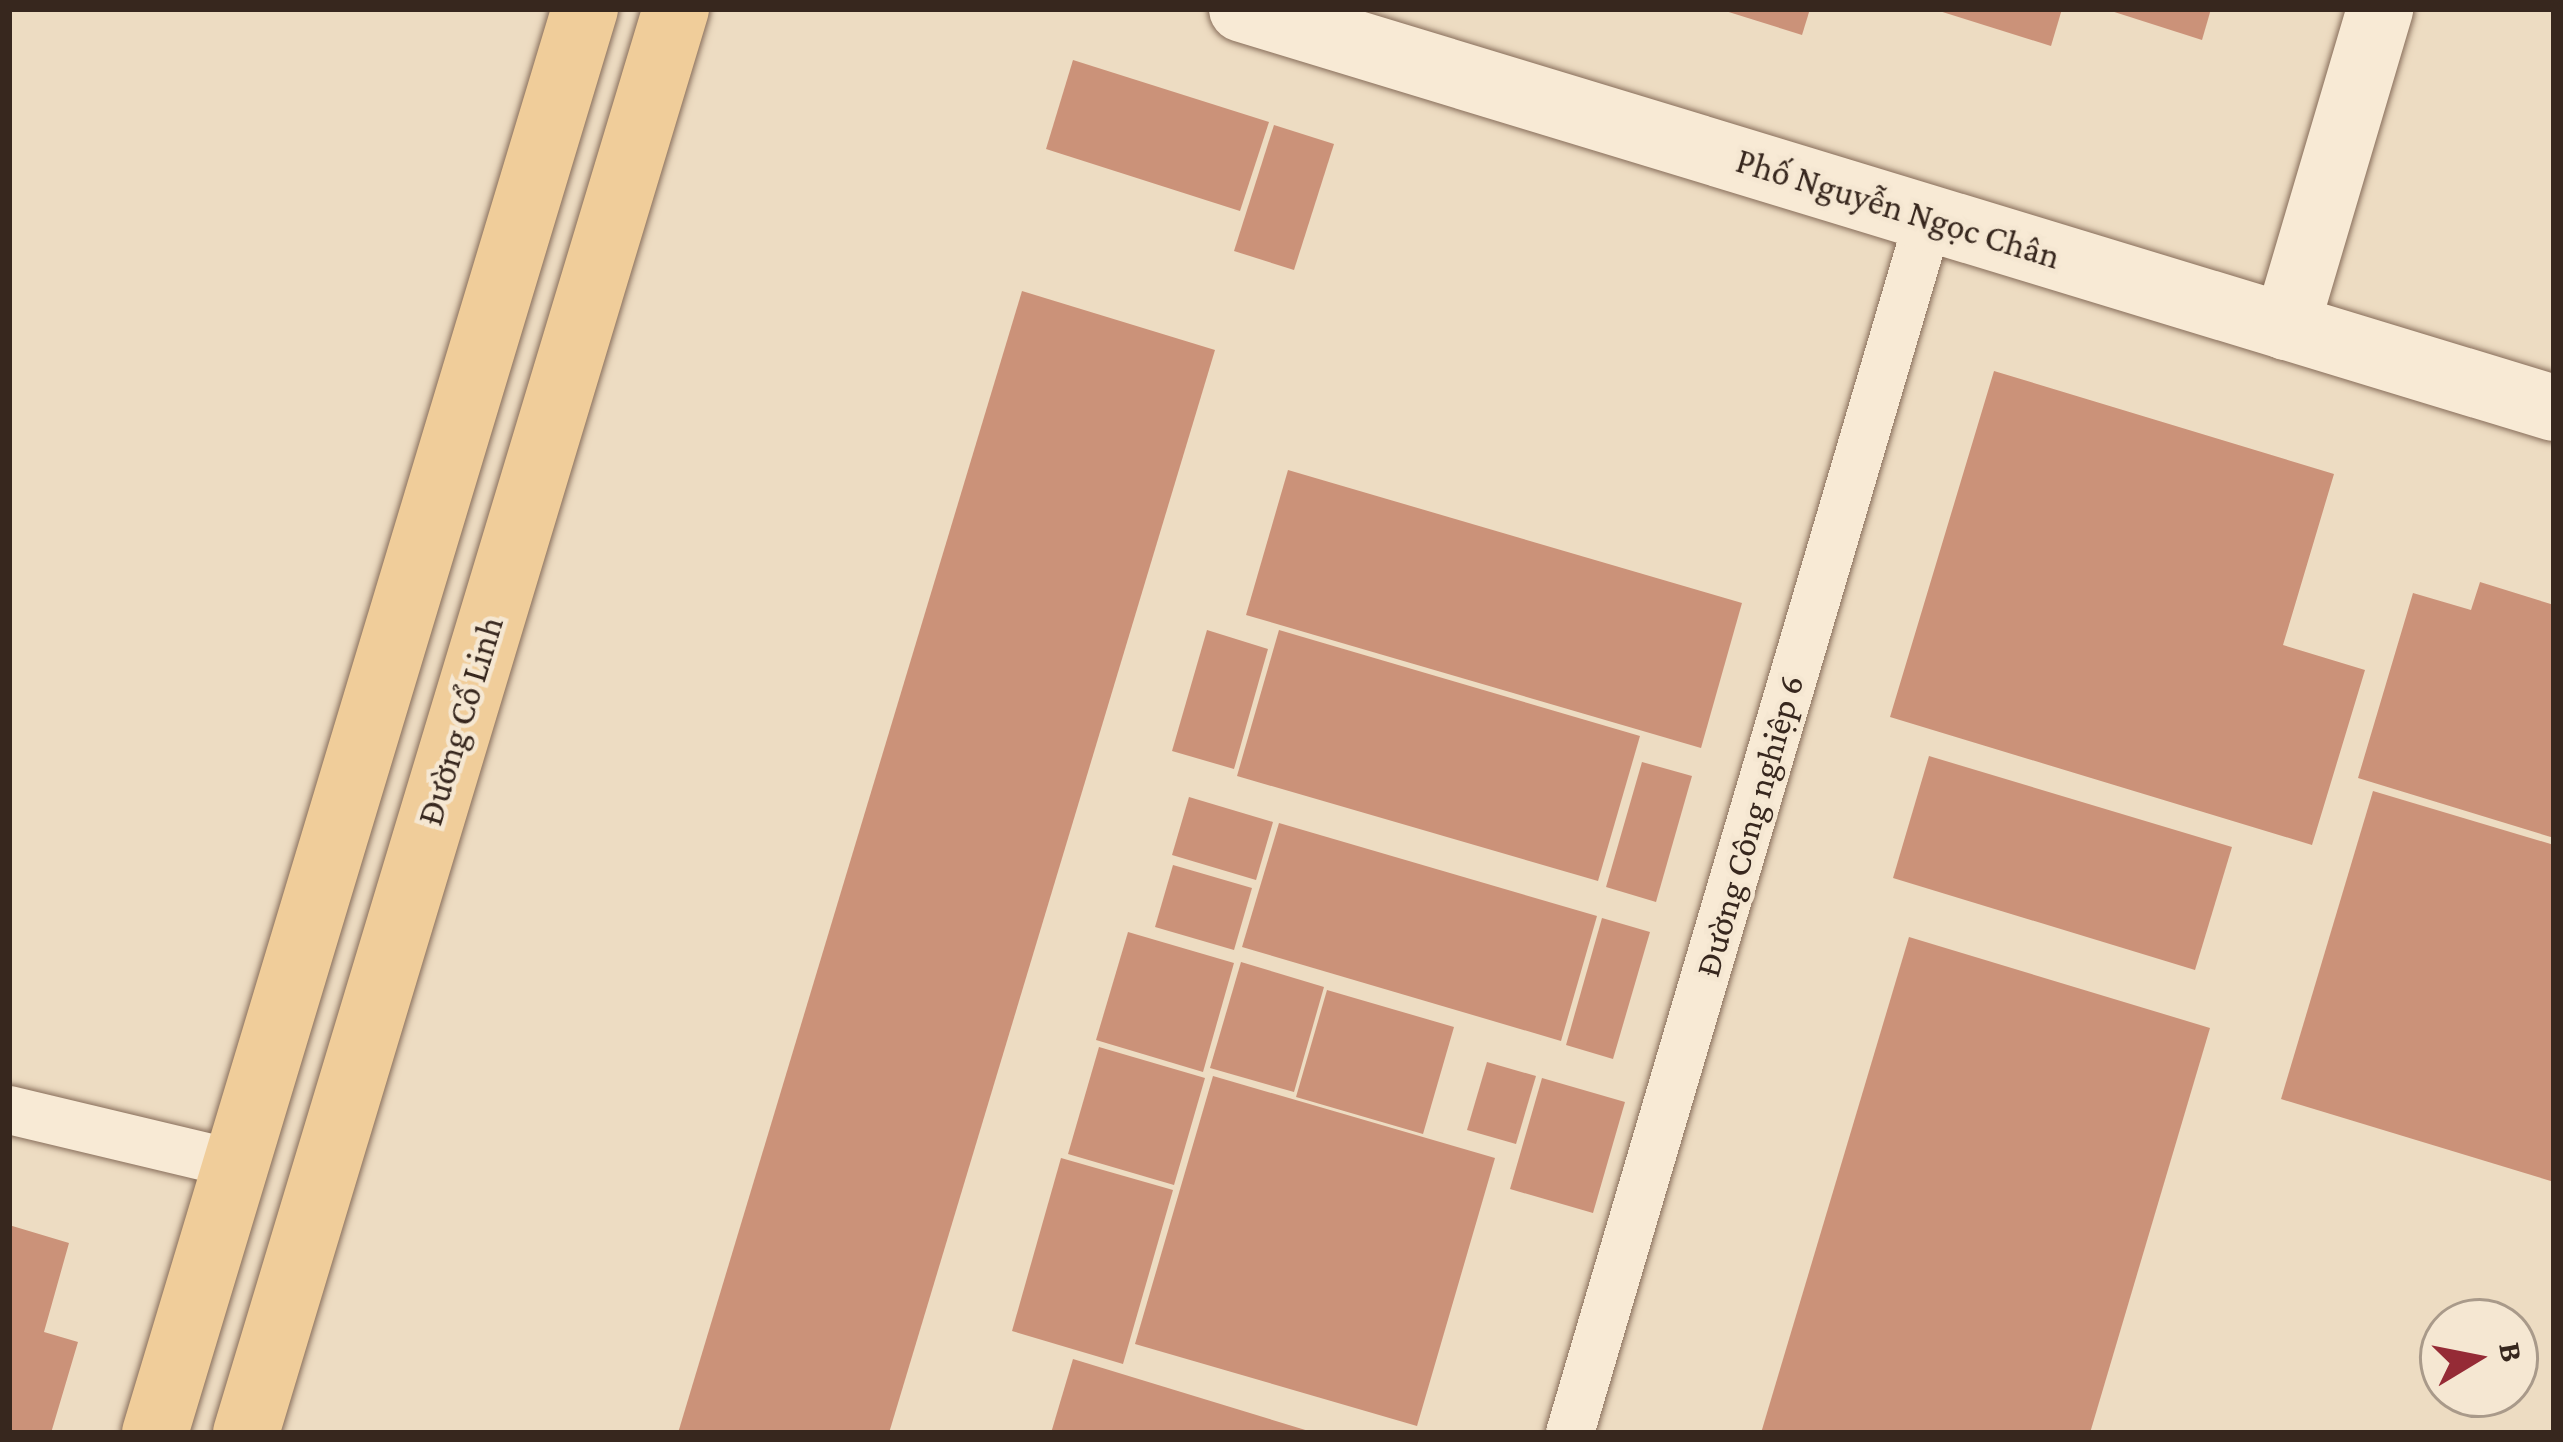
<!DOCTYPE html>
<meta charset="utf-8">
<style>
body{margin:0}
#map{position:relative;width:2563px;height:1442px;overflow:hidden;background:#eddcc2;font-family:"Crimson Pro",serif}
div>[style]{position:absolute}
.building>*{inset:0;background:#cb9279}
.roads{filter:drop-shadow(0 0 3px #876d5a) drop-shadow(0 0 3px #876d5a)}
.street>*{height:48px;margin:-24px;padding:0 24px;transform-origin:24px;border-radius:24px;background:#f8ead5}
.secondary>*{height:66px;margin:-33px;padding:0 33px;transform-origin:33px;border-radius:33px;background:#f8ead5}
.primary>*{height:66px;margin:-33px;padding:0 33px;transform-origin:33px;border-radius:33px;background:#f0cd9a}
span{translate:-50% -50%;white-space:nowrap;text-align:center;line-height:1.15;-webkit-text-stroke:9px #f5e7d2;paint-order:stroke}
.street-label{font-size:36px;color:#37271e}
.frame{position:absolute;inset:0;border:12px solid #37271e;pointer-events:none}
.north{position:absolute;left:2419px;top:1298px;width:120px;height:120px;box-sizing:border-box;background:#f5e7d2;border:3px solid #a99a8a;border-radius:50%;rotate:80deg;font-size:33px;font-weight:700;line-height:48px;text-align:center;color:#37271e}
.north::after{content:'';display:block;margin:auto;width:42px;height:54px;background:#952b36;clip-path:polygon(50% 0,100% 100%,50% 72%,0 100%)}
</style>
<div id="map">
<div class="building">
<i style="clip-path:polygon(1719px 9px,1810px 9px,1802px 35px)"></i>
<i style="clip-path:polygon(1933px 9px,2062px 9px,2051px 46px)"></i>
<i style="clip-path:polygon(2105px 9px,2211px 9px,2202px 40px)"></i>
<i style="clip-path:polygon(1073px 60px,1269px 122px,1240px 211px,1046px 149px)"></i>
<i style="clip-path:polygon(1274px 125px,1334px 144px,1294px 270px,1234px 251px)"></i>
<i style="clip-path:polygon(1022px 291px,1215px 350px,889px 1433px,678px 1433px)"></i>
<i style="clip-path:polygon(1994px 371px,2334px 474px,2283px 645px,2365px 670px,2312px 845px,1890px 717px)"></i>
<i style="clip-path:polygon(1288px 470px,1742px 603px,1701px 748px,1246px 615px)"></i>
<i style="clip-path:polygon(2480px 582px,2554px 605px,2554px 838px,2358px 778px,2413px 593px,2471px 610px)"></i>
<i style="clip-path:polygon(1207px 630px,1268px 649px,1234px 769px,1172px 751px)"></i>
<i style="clip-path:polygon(1279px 630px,1640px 736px,1598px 881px,1237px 776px)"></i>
<i style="clip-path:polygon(1929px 756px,2232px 847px,2195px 970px,1893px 878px)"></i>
<i style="clip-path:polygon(1642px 762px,1692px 776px,1656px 902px,1606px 887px)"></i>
<i style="clip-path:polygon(2373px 791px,2554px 845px,2554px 1182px,2281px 1099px)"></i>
<i style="clip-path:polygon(1189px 797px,1273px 822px,1256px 880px,1172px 855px)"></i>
<i style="clip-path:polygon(1279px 823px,1597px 916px,1561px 1041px,1242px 947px)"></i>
<i style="clip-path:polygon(1173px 865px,1252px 888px,1234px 950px,1155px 927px)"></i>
<i style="clip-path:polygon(1602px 918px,1650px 932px,1613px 1059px,1566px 1045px)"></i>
<i style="clip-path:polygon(1128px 932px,1234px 963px,1203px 1072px,1096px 1040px)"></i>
<i style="clip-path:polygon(1909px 937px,2210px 1028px,2090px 1433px,1761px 1433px)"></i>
<i style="clip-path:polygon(1241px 962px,1324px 987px,1294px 1092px,1210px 1068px)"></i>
<i style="clip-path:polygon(1327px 990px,1454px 1027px,1423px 1134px,1296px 1097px)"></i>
<i style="clip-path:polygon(1099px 1047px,1205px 1078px,1174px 1185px,1068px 1154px)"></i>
<i style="clip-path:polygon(1487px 1062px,1536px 1076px,1516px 1144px,1467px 1130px)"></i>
<i style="clip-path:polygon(1213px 1076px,1495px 1158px,1417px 1426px,1135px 1344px)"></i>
<i style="clip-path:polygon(1542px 1078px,1625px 1102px,1593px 1213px,1510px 1189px)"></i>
<i style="clip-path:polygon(1061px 1158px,1173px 1190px,1123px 1364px,1012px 1331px)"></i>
<i style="clip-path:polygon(9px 1225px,69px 1243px,44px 1332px,78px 1342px,51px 1433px,9px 1433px)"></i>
<i style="clip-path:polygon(1073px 1359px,1312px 1432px,1312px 1433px,1051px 1433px)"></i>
</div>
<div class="roads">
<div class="street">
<i style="left:9px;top:1110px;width:232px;rotate:13.4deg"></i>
<i style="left:1570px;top:1433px;width:1267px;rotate:-73.54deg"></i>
</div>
<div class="secondary">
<i style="left:1242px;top:9px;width:1371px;rotate:16.92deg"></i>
<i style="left:2286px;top:327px;width:332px;rotate:-73.5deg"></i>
</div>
<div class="primary">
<i style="left:155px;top:1433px;width:1488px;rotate:-73.2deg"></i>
<i style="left:246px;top:1433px;width:1488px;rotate:-73.2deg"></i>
</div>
</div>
<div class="street-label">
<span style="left:1898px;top:209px;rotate:17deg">Phố Nguyễn Ngọc Chân</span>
<span style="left:461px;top:721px;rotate:-73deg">Đường Cổ Linh</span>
<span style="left:1750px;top:826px;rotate:-74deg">Đường Công nghiệp 6</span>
</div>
<div class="frame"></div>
<div class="north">B</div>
</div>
